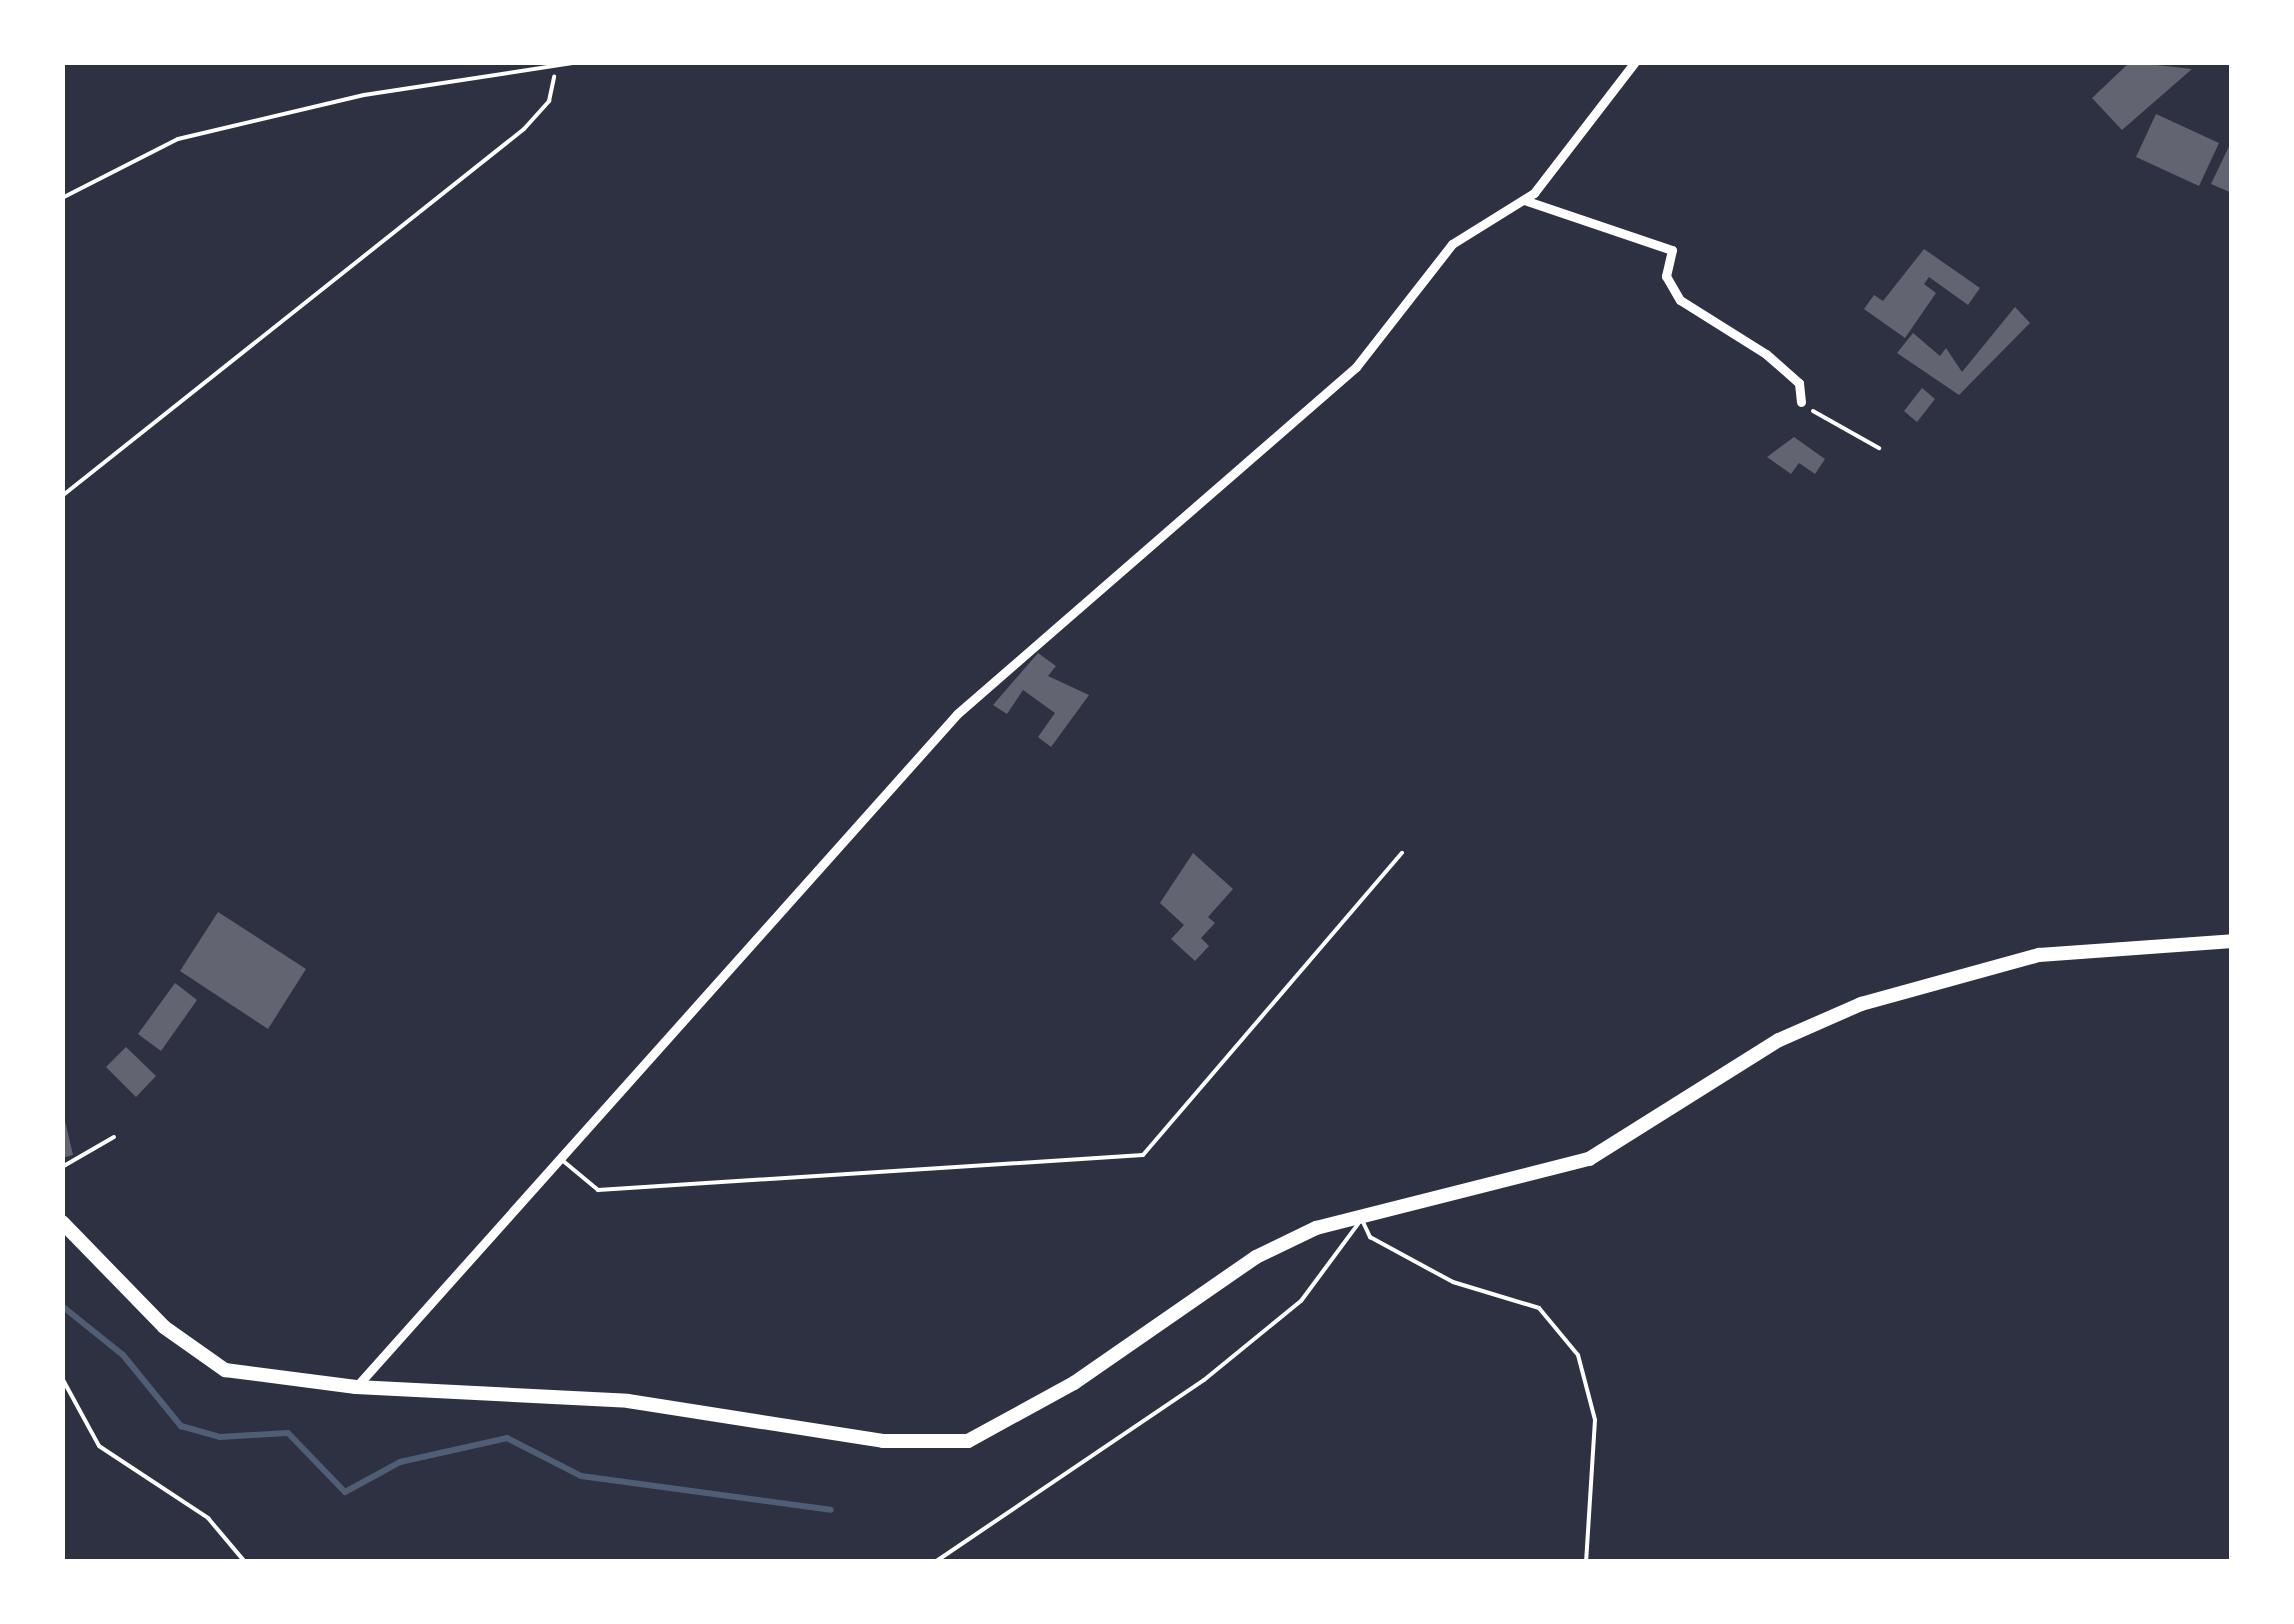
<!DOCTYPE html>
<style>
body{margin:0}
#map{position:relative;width:2294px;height:1624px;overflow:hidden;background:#2d3142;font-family:Quicksand,sans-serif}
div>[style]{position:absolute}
.stream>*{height:6px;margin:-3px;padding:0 3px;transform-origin:3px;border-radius:3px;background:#4f5d75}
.building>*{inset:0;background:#626471}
.path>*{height:4px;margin:-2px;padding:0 2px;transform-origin:2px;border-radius:2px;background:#fff}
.service>*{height:4px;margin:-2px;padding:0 2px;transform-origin:2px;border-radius:2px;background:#fff}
.minor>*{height:9px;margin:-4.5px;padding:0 4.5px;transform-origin:4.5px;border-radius:4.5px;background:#fff}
.primary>*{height:14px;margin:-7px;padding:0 7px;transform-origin:7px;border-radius:7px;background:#fff}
span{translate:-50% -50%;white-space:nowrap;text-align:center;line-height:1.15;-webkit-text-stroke:10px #fff;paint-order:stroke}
.frame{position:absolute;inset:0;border:65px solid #fff;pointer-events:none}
</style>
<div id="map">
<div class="stream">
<i style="left:62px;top:1306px;width:78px;rotate:38.8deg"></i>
<i style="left:123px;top:1355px;width:92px;rotate:50.8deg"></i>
<i style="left:181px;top:1426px;width:41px;rotate:15.8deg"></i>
<i style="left:220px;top:1437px;width:68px;rotate:-3.4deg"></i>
<i style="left:288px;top:1433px;width:82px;rotate:46deg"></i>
<i style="left:345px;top:1492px;width:63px;rotate:-28.6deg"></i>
<i style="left:400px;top:1462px;width:110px;rotate:-12.6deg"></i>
<i style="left:507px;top:1438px;width:83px;rotate:27.2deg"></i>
<i style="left:581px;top:1476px;width:252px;rotate:7.7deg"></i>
</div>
<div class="building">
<i style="clip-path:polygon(2130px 62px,2192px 69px,2122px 130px,2092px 98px)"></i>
<i style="clip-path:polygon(2156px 114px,2219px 143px,2199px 186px,2136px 157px)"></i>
<i style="clip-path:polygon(2232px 140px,2232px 193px,2211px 184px)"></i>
<i style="clip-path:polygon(1924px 249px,1980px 288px,1968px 305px,1929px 277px,1924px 284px,1936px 293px,1905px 338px,1864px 309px,1874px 295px,1883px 301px)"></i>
<i style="clip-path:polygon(2015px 307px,2030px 323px,1959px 395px,1897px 353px,1913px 333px,1940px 356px,1946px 348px,1962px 372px)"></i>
<i style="clip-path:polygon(1922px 388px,1935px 399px,1917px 422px,1904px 411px)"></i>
<i style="clip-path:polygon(1794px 437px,1825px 459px,1815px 474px,1799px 463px,1791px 474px,1767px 457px)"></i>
<i style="clip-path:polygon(1038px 653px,1056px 666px,1048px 676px,1089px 695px,1051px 747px,1038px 737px,1055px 713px,1023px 690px,1007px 714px,993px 705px)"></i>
<i style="clip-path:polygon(1193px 853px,1233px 889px,1208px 917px,1215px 923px,1201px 938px,1209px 946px,1195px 961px,1171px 939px,1184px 925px,1160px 903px)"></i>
<i style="clip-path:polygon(218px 912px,306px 969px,268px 1029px,180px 971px)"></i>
<i style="clip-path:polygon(175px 983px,197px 1000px,161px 1051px,138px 1034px)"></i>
<i style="clip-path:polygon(126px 1047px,156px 1076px,136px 1097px,106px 1067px)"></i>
<i style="clip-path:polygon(62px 1108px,73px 1155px,62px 1158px)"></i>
</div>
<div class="path">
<i style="left:1813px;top:411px;width:76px;rotate:29.3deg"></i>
<i style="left:62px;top:496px;width:590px;rotate:-38.46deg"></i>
<i style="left:524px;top:129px;width:38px;rotate:-48deg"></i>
<i style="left:549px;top:101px;width:25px;rotate:-78deg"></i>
</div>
<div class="service">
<i style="left:62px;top:198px;width:130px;rotate:-27deg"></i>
<i style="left:178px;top:139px;width:191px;rotate:-13.3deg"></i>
<i style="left:364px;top:95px;width:219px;rotate:-8.7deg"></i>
<i style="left:562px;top:1160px;width:47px;rotate:39.8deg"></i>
<i style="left:598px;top:1190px;width:546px;rotate:-3.67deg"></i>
<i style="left:1143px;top:1155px;width:398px;rotate:-49.4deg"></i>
<i style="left:62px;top:1167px;width:60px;rotate:-30deg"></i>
<i style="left:1363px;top:1222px;width:17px;rotate:65deg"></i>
<i style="left:1370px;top:1237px;width:94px;rotate:28.5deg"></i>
<i style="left:1453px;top:1282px;width:90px;rotate:16.8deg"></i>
<i style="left:1539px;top:1308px;width:61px;rotate:50.3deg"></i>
<i style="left:1578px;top:1355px;width:67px;rotate:75.3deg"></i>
<i style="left:1595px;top:1420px;width:142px;rotate:93.6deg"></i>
<i style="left:62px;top:1378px;width:77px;rotate:61.4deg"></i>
<i style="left:99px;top:1446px;width:131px;rotate:33.4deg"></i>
<i style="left:208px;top:1518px;width:57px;rotate:49.9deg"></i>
<i style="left:935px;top:1562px;width:325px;rotate:-34.1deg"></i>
<i style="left:1204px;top:1380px;width:125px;rotate:-39.2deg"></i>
<i style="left:1301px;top:1301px;width:96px;rotate:-53.5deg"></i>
</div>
<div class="minor">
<i style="left:1524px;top:200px;width:156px;rotate:18.7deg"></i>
<i style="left:1672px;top:250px;width:27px;rotate:103deg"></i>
<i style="left:1666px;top:276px;width:28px;rotate:60deg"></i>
<i style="left:1680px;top:300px;width:102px;rotate:32.1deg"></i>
<i style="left:1766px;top:354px;width:44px;rotate:41.3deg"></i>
<i style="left:1799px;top:383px;width:19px;rotate:84deg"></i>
<i style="left:356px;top:1387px;width:902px;rotate:-48.23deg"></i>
<i style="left:957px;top:714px;width:529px;rotate:-41.01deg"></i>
<i style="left:1356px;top:367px;width:156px;rotate:-52deg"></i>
<i style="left:1452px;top:244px;width:97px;rotate:-31.9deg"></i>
<i style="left:1534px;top:193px;width:165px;rotate:-52.4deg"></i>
</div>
<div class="primary">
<i style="left:62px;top:1222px;width:146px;rotate:45.8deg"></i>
<i style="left:164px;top:1327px;width:75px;rotate:35.2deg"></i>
<i style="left:225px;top:1370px;width:132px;rotate:7.4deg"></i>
<i style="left:356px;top:1387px;width:272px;rotate:2.9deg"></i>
<i style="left:628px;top:1401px;width:258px;rotate:8.9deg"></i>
<i style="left:883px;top:1441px;width:85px"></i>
<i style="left:968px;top:1441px;width:121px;rotate:-28.7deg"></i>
<i style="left:1074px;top:1383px;width:221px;rotate:-34.7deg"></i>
<i style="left:1256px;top:1257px;width:67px;rotate:-25.8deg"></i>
<i style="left:1316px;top:1228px;width:282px;rotate:-14.2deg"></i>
<i style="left:1589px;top:1159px;width:224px;rotate:-32.1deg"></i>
<i style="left:1779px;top:1040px;width:90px;rotate:-23.7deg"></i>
<i style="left:1861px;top:1004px;width:185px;rotate:-15.4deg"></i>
<i style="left:2039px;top:955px;width:194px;rotate:-4.1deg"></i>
</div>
<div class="frame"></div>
</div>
